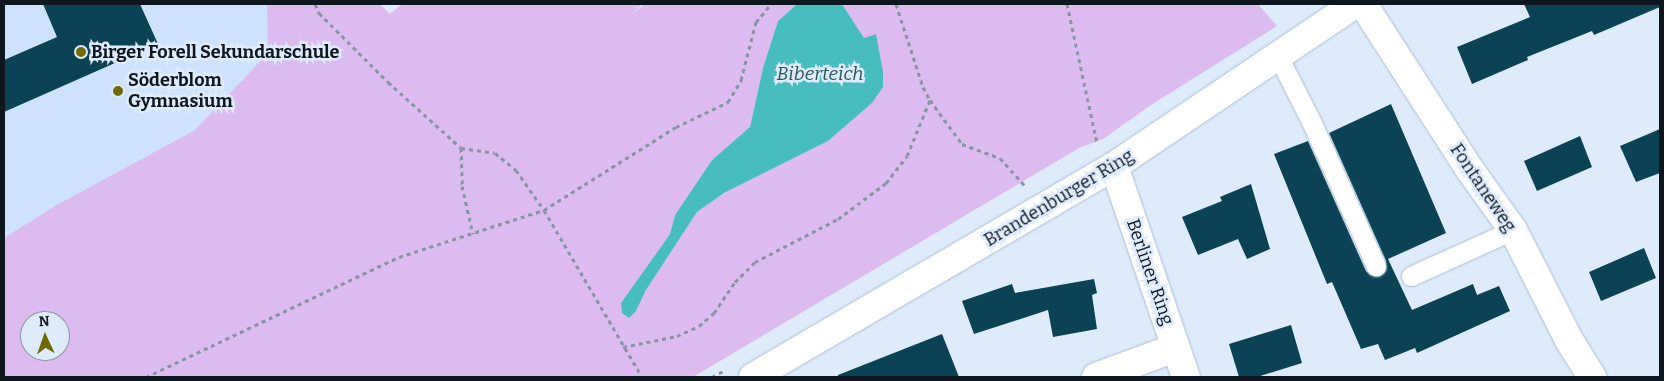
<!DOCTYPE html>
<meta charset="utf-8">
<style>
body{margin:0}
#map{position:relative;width:1664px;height:381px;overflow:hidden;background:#deebfc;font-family:Bitter,serif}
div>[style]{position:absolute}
.built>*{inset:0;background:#cde2fd}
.green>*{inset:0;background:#debbee}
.water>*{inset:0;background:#48bdbd}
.building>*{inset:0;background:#0b4354}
.path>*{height:3px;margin-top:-1.5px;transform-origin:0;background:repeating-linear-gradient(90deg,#8994a2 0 4px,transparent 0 8px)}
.roads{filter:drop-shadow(0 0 1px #aabfda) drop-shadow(0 0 1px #aabfda)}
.lane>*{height:19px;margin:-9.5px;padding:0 9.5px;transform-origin:9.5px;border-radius:9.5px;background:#fff}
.street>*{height:28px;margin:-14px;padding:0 14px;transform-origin:14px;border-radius:14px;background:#fff}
.dots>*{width:14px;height:14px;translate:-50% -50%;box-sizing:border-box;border:2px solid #deebfc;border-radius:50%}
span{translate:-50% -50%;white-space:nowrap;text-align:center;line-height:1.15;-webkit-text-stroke:5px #deebfc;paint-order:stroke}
.poi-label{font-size:18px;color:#0e161f;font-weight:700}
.left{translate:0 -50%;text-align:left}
.street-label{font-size:18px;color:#0e161f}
.water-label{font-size:19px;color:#285959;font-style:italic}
.frame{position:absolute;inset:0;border:5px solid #0e161f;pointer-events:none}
.north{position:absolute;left:20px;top:311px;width:50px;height:50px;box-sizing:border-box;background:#deebfc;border:1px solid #8b96a4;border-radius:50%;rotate:357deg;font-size:14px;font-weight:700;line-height:20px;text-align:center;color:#0e161f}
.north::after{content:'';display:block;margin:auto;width:18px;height:22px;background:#716a04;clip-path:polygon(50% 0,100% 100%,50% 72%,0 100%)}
</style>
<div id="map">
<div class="built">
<i style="clip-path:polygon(4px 4px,267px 4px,268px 53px,195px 130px,56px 206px,4px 238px)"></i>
</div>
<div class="green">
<i style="clip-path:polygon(evenodd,267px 4px,380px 4px,390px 14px,402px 4px,643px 4px,627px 18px,645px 4px,797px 4px,778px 21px,763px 68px,750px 127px,712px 160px,675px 215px,670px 234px,621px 303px,636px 311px,646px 290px,697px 212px,724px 193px,828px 141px,872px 103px,876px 34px,864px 38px,842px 4px,1258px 4px,1277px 26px,1154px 103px,1103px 139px,1079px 148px,693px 377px,4px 377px,4px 238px,55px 206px,195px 130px,268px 53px,267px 4px,30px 321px,60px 321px,60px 351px,30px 351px,30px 321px)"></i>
</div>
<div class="water">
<i style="clip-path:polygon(797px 4px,842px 4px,864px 38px,876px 34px,883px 72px,883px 87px,872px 103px,828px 141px,724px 193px,697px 212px,646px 290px,636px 311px,629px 318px,622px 313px,621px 303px,670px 234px,675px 215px,712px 160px,750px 127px,763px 68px,778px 21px)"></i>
</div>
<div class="building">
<i style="clip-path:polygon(43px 4px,140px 4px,158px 44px,4px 112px,4px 60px,57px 37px)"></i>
<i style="clip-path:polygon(1524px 4px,1660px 4px,1660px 7px,1594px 35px,1592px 31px,1527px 57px,1528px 60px,1472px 84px,1457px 47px,1530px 17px)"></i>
<i style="clip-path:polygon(1391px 104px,1446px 233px,1388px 259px,1412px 310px,1473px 284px,1477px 295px,1499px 286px,1510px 311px,1417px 353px,1415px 348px,1385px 360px,1378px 344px,1361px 349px,1332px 282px,1327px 284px,1274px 154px,1308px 141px,1366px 271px,1370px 275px,1380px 276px,1385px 272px,1386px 261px,1329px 133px)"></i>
<i style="clip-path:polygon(1660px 129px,1660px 173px,1636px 182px,1620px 146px)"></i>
<i style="clip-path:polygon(1580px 136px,1592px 167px,1537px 191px,1524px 161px)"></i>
<i style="clip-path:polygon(1251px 184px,1270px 249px,1247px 259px,1238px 239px,1198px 255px,1182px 217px,1222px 201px,1220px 197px)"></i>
<i style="clip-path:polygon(1644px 248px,1656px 278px,1601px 301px,1589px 272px)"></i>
<i style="clip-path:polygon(1094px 279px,1097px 293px,1092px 295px,1097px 329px,1053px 337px,1048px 310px,974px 334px,962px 301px,1012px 284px,1015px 293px)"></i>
<i style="clip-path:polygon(1291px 325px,1302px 363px,1257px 377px,1239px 377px,1229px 344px)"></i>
<i style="clip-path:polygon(942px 334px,959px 377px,838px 377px,838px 375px)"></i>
</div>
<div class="path">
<i style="left:315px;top:4px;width:10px;rotate:66deg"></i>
<i style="left:319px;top:13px;width:98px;rotate:45deg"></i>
<i style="left:388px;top:82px;width:98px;rotate:42.1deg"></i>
<i style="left:461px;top:148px;width:34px;rotate:8deg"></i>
<i style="left:495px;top:153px;width:27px;rotate:39deg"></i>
<i style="left:516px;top:170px;width:49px;rotate:55deg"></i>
<i style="left:544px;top:210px;width:194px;rotate:59.6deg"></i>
<i style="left:896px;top:4px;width:87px;rotate:72deg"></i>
<i style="left:923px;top:87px;width:15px;rotate:62deg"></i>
<i style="left:930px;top:100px;width:54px;rotate:54deg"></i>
<i style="left:962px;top:144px;width:40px;rotate:20.2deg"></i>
<i style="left:1000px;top:158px;width:38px;rotate:48deg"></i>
<i style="left:1067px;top:4px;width:142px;rotate:77.8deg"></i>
<i style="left:461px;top:148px;width:38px;rotate:88deg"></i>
<i style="left:462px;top:186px;width:49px;rotate:77.1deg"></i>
<i style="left:623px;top:347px;width:55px;rotate:-11.5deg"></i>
<i style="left:677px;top:336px;width:24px;rotate:-24deg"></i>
<i style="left:699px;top:326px;width:20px;rotate:-41deg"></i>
<i style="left:714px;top:313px;width:37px;rotate:-56deg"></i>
<i style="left:735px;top:282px;width:28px;rotate:-45deg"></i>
<i style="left:755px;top:262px;width:93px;rotate:-27.4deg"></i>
<i style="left:838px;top:219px;width:60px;rotate:-36.9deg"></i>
<i style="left:886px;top:183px;width:34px;rotate:-52deg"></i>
<i style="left:907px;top:156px;width:61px;rotate:-67.7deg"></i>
<i style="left:146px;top:377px;width:280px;rotate:-25.4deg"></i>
<i style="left:399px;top:257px;width:152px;rotate:-18deg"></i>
<i style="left:544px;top:210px;width:156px;rotate:-32.2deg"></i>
<i style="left:676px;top:127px;width:58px;rotate:-25.7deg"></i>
<i style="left:728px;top:102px;width:26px;rotate:-59deg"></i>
<i style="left:741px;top:80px;width:60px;rotate:-75.5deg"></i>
<i style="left:756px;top:22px;width:23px;rotate:-50deg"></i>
<i style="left:712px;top:377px;width:15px;rotate:-28deg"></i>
</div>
<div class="roads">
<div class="lane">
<i style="left:1278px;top:56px;width:75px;rotate:63.1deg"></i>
<i style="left:1312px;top:123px;width:157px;rotate:65.9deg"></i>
<i style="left:1411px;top:276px;width:112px;rotate:-24.3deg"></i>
</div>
<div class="street">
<i style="left:1363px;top:4px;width:197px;rotate:57.2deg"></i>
<i style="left:1470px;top:170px;width:74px;rotate:54.4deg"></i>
<i style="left:1513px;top:230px;width:123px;rotate:63deg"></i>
<i style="left:1569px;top:340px;width:44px;rotate:58.1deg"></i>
<i style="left:1114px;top:166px;width:223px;rotate:71.2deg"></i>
<i style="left:753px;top:377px;width:418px;rotate:-30.3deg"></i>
<i style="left:1114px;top:166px;width:290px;rotate:-33.9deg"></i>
<i style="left:1096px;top:377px;width:84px;rotate:-20.2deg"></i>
</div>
</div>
<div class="dots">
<i style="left:81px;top:52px;background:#716a04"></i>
<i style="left:118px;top:91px;background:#716a04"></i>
</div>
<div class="poi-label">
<span class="left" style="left:91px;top:52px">Birger Forell Sekundarschule</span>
<span class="left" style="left:128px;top:91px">Söderblom<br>Gymnasium</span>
</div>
<div class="street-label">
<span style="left:1483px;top:188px;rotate:56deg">Fontaneweg</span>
<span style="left:1059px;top:198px;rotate:-31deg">Brandenburger Ring</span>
<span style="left:1150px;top:272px;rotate:71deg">Berliner Ring</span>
</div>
<div class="water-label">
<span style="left:820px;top:74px">Biberteich</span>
</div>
<div class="frame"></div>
<div class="north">N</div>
</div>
